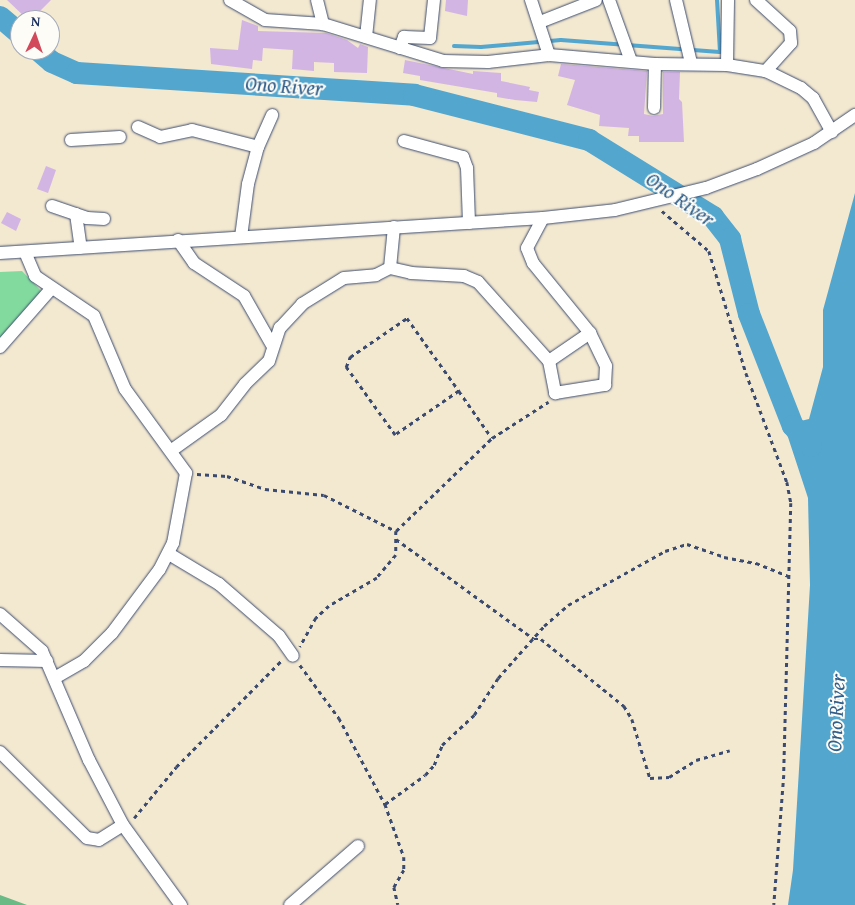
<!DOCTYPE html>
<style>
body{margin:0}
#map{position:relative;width:855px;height:905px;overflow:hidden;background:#f3e8d0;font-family:"Gentium Book Plus",serif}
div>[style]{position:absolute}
.green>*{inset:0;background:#83da9e}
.forest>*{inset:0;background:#6aba85}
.water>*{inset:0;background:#53a6ce}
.stream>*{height:4px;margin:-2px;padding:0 2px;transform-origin:2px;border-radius:2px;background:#53a6ce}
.river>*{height:22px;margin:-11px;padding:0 11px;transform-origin:11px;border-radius:11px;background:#53a6ce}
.building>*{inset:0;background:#d3b5e4}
.path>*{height:2.5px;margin-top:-1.25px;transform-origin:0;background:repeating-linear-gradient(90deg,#3b4b6f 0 4px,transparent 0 8px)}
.roads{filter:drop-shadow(0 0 1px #3b4b6f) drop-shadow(0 0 1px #3b4b6f)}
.minor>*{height:12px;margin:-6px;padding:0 6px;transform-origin:6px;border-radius:6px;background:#fff}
span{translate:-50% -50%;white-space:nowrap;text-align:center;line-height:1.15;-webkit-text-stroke:4px #fdfcf7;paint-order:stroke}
.water-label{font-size:21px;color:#315f8b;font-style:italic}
.north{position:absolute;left:10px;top:10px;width:50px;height:50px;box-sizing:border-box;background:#fdfcf7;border:1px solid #a3aaba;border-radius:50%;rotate:3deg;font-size:14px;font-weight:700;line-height:20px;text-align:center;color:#1b2f5e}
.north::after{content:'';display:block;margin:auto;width:18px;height:22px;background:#d1495b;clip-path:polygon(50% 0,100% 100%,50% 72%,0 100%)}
</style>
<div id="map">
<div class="green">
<i style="clip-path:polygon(22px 271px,43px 293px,0 342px,0 272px)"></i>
</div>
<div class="forest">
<i style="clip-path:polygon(0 895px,27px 905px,0 905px)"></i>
</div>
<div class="water">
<i style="clip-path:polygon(855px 193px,855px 905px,788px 905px,793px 870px,810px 585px,808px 498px,784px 425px,809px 419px,823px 367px,823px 310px)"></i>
</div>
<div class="stream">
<i style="left:454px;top:46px;width:27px;rotate:2deg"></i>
<i style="left:481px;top:47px;width:80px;rotate:-5deg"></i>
<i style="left:561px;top:40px;width:159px;rotate:4.3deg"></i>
<i style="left:720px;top:52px;width:52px;rotate:-93.3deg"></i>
</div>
<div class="river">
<i style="left:0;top:17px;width:26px;rotate:40deg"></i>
<i style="left:38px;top:50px;width:18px;rotate:41deg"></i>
<i style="left:52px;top:62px;width:27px;rotate:24deg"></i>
<i style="left:77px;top:73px;width:338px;rotate:3.7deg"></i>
<i style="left:414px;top:95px;width:181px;rotate:14.4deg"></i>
<i style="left:589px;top:140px;width:146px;rotate:31.8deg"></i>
<i style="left:713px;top:217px;width:28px;rotate:52deg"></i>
<i style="left:730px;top:239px;width:77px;rotate:75.8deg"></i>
<i style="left:749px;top:314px;width:120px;rotate:68.6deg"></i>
<i style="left:793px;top:426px;width:27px;rotate:48deg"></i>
</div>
<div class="building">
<i style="clip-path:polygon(7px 0,51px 0,38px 13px,45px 20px,28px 20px)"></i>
<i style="clip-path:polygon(446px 0,468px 0,467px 16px,445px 11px)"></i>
<i style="clip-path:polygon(242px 20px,258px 26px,258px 31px,326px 33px,347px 40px,358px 48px,360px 44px,368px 47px,367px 73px,334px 72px,334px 63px,314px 62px,314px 71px,292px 69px,293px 50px,263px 48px,262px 61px,253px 60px,252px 69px,211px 64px,210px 48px,238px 50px)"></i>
<i style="clip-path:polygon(405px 60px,473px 74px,473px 71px,501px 73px,501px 81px,530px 87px,529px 90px,539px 92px,537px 102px,515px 100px,497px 97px,497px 93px,420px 80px,420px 76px,403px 73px)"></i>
<i style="clip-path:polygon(561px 64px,647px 71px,644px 114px,653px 116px,663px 114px,663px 72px,680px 72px,679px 99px,682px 102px,684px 142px,639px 142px,639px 136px,628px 136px,629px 128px,599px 126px,600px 115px,567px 105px,575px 80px,558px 76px)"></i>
<i style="clip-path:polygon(46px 166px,56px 170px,48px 193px,37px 189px)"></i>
<i style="clip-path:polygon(7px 212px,21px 219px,16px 231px,1px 223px)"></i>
</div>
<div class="path">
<i style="left:662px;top:211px;width:62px;rotate:40.4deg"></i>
<i style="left:709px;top:251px;width:127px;rotate:73.1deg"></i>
<i style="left:746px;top:373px;width:116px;rotate:69.4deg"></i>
<i style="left:787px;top:482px;width:21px;rotate:79deg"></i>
<i style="left:791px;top:503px;width:272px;rotate:91.5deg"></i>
<i style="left:784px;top:775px;width:130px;rotate:94.4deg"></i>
<i style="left:459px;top:391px;width:78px;rotate:145.5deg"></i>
<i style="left:395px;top:435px;width:84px;rotate:-125.8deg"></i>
<i style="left:346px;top:367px;width:11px;rotate:-68deg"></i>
<i style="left:350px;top:357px;width:69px;rotate:-34.4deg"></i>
<i style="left:407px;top:318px;width:90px;rotate:54.5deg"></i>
<i style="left:459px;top:391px;width:57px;rotate:54.9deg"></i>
<i style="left:197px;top:474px;width:30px;rotate:4deg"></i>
<i style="left:227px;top:476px;width:40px;rotate:18.9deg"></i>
<i style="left:265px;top:489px;width:59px;rotate:5.8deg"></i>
<i style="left:324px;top:495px;width:80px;rotate:26.6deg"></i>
<i style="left:396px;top:531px;width:24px;rotate:90deg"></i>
<i style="left:396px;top:555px;width:30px;rotate:130deg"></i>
<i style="left:377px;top:578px;width:56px;rotate:149.7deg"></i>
<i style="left:329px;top:606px;width:18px;rotate:137deg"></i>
<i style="left:316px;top:618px;width:33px;rotate:119deg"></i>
<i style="left:396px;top:531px;width:134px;rotate:-44.1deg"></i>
<i style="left:492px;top:438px;width:67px;rotate:-32.7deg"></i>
<i style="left:396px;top:539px;width:170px;rotate:35.9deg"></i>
<i style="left:534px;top:639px;width:7px"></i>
<i style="left:541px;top:639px;width:107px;rotate:38.9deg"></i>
<i style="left:624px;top:706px;width:15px;rotate:58deg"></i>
<i style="left:632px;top:719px;width:62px;rotate:73deg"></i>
<i style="left:650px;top:778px;width:19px;rotate:-3deg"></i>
<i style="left:669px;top:777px;width:32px;rotate:-32deg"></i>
<i style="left:696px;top:760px;width:35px;rotate:-16deg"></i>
<i style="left:300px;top:665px;width:66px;rotate:53.7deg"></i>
<i style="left:339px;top:718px;width:98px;rotate:61.9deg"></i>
<i style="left:385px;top:804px;width:56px;rotate:70.3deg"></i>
<i style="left:404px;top:857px;width:13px;rotate:90deg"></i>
<i style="left:404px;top:870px;width:20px;rotate:120deg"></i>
<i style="left:394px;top:887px;width:18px;rotate:77deg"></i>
<i style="left:385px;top:804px;width:49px;rotate:-35.9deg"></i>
<i style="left:425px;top:775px;width:13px;rotate:-48deg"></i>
<i style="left:434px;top:765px;width:22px;rotate:-68deg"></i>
<i style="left:442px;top:745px;width:44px;rotate:-43.2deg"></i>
<i style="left:474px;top:715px;width:44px;rotate:-57deg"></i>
<i style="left:498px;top:678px;width:69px;rotate:-48.5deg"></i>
<i style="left:544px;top:626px;width:32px;rotate:-41deg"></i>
<i style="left:568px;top:605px;width:111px;rotate:-29.1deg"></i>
<i style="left:665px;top:551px;width:23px;rotate:-18deg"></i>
<i style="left:687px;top:544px;width:39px;rotate:19deg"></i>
<i style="left:724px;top:557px;width:33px;rotate:11deg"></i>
<i style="left:756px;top:563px;width:38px;rotate:22deg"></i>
<i style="left:134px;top:818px;width:66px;rotate:-50.5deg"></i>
<i style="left:176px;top:767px;width:151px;rotate:-45.3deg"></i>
</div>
<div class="roads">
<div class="minor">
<i style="left:230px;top:0;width:40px;rotate:29.7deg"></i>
<i style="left:265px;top:20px;width:58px;rotate:3.9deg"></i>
<i style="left:323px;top:24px;width:126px;rotate:17.1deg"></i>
<i style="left:443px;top:61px;width:45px;rotate:1.3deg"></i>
<i style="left:488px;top:62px;width:61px;rotate:-6.5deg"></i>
<i style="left:549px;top:55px;width:106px;rotate:4.9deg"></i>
<i style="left:655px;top:64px;width:72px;rotate:0.8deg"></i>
<i style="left:727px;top:65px;width:39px;rotate:9deg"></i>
<i style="left:766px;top:71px;width:39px;rotate:26deg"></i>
<i style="left:801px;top:88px;width:16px;rotate:40deg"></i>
<i style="left:813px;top:98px;width:39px;rotate:61deg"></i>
<i style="left:317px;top:0;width:25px;rotate:76deg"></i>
<i style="left:531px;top:0;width:58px;rotate:71.9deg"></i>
<i style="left:609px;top:0;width:65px;rotate:70.2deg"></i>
<i style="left:676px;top:0;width:65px;rotate:76.6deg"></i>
<i style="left:756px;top:0;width:46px;rotate:42.4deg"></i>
<i style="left:790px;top:31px;width:12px;rotate:85deg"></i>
<i style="left:791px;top:43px;width:38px;rotate:132deg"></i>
<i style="left:540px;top:22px;width:60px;rotate:-21.4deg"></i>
<i style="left:366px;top:37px;width:37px;rotate:-84deg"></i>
<i style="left:400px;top:48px;width:12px;rotate:-70deg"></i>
<i style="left:404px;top:37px;width:26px;rotate:2deg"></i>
<i style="left:430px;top:38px;width:38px;rotate:-84deg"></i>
<i style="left:727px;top:65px;width:65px;rotate:-89.1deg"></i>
<i style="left:654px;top:108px;width:44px;rotate:-88.7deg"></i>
<i style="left:138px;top:127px;width:24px;rotate:24deg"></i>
<i style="left:160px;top:137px;width:33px;rotate:-12deg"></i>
<i style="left:192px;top:130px;width:68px;rotate:14.4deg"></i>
<i style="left:71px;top:140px;width:49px;rotate:-3.5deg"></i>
<i style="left:404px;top:141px;width:61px;rotate:15.2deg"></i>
<i style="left:463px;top:157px;width:12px;rotate:70deg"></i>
<i style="left:467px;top:168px;width:55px;rotate:87.9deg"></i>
<i style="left:52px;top:206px;width:37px;rotate:19deg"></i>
<i style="left:87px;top:218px;width:17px;rotate:3deg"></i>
<i style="left:76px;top:214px;width:34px;rotate:82deg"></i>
<i style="left:394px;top:227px;width:41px;rotate:95.6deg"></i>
<i style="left:390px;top:268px;width:22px;rotate:13deg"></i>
<i style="left:411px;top:273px;width:53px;rotate:3.2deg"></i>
<i style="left:464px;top:276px;width:15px;rotate:23deg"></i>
<i style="left:478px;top:282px;width:106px;rotate:48.1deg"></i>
<i style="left:549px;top:361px;width:33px;rotate:79deg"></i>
<i style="left:555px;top:393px;width:51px;rotate:-9.1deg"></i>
<i style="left:605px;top:385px;width:19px;rotate:-87deg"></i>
<i style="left:606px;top:366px;width:37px;rotate:-116deg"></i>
<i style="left:590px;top:333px;width:90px;rotate:-129.2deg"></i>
<i style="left:533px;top:263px;width:16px;rotate:-112deg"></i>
<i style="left:527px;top:248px;width:34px;rotate:-62deg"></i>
<i style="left:241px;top:237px;width:53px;rotate:-82.5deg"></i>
<i style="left:248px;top:184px;width:38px;rotate:-75deg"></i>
<i style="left:258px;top:147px;width:35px;rotate:-66deg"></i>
<i style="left:178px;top:240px;width:28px;rotate:55deg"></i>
<i style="left:194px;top:263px;width:60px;rotate:33.4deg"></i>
<i style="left:244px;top:296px;width:56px;rotate:60.3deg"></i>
<i style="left:25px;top:252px;width:26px;rotate:67deg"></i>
<i style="left:35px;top:276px;width:71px;rotate:34.1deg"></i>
<i style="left:94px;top:316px;width:79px;rotate:67deg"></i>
<i style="left:125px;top:389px;width:104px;rotate:54deg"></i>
<i style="left:186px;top:473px;width:71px;rotate:100.5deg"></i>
<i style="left:173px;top:543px;width:30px;rotate:117deg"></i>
<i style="left:159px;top:570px;width:79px;rotate:126.7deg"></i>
<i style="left:112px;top:633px;width:40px;rotate:135deg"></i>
<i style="left:84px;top:661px;width:32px;rotate:150deg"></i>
<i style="left:0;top:253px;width:544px;rotate:-3.69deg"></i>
<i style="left:543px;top:218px;width:72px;rotate:-6.3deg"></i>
<i style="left:615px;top:210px;width:94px;rotate:-13.6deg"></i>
<i style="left:706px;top:188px;width:54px;rotate:-20.4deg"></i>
<i style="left:757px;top:169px;width:63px;rotate:-24.5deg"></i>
<i style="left:814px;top:143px;width:50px;rotate:-34.3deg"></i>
<i style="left:0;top:347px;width:77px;rotate:-48.7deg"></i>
<i style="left:549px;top:361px;width:50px;rotate:-34.3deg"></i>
<i style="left:172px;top:450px;width:60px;rotate:-35.5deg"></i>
<i style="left:221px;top:415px;width:39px;rotate:-52deg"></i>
<i style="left:245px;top:384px;width:33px;rotate:-44deg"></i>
<i style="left:269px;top:361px;width:35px;rotate:-72deg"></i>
<i style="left:280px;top:328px;width:33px;rotate:-47deg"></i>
<i style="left:302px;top:304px;width:49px;rotate:-31.8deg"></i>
<i style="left:344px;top:278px;width:32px;rotate:-5deg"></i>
<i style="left:376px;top:275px;width:16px;rotate:-27deg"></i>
<i style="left:169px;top:554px;width:58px;rotate:31deg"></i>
<i style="left:219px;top:584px;width:79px;rotate:40.9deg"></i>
<i style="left:279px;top:636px;width:24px;rotate:55deg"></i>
<i style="left:0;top:614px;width:56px;rotate:41.4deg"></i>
<i style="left:42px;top:651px;width:119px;rotate:66.7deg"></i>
<i style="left:89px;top:760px;width:73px;rotate:62.4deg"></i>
<i style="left:123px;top:825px;width:99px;rotate:54.1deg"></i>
<i style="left:0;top:660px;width:47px;rotate:1.2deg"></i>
<i style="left:0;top:752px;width:122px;rotate:44.7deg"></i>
<i style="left:87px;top:838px;width:12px;rotate:9deg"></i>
<i style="left:99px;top:840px;width:28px;rotate:-32deg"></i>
<i style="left:290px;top:905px;width:90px;rotate:-40.9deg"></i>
</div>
</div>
<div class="water-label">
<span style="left:284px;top:86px;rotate:4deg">Ono River</span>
<span style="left:680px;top:199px;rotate:35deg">Ono River</span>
<span style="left:836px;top:713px;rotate:-87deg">Ono River</span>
</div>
<div class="north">N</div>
</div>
